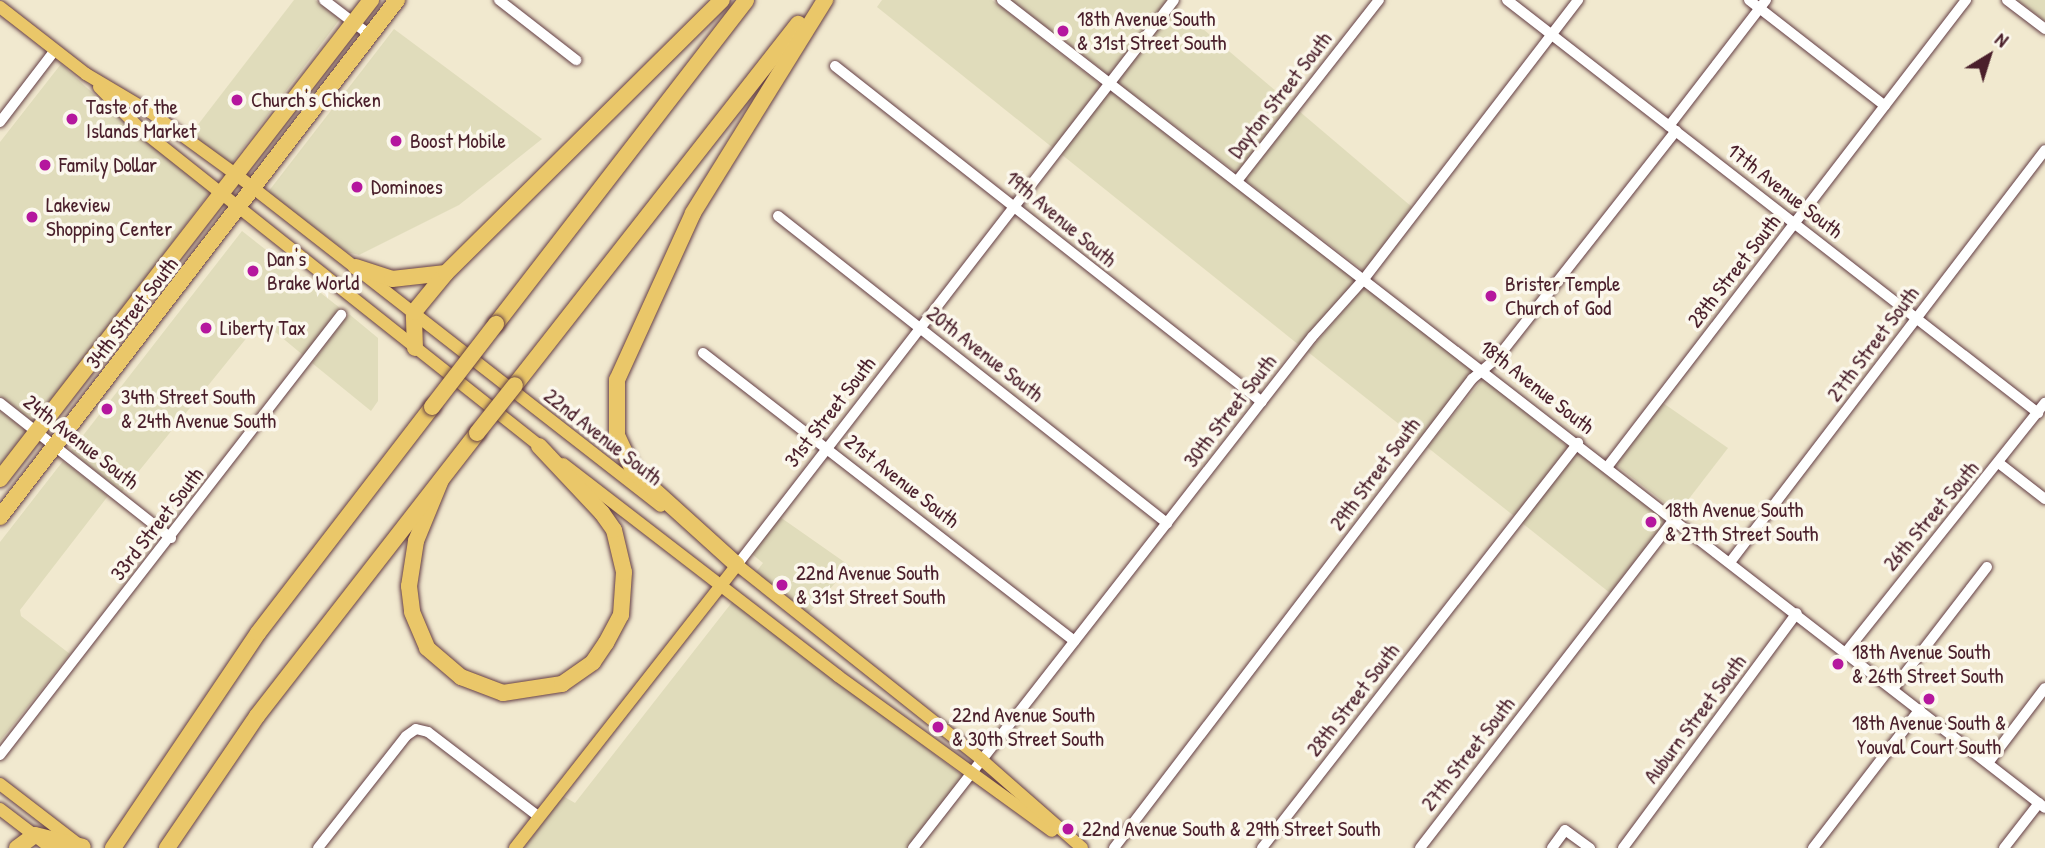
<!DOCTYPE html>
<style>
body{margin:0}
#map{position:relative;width:2045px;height:848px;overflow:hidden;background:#f1e9cf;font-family:"Patrick Hand",sans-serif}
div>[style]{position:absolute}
.built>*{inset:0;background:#e0dcbb}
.roads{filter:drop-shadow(0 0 2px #633d44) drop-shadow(0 0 2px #633d44)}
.minor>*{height:10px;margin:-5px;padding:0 5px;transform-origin:5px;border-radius:5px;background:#fff}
.major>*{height:12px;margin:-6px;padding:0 6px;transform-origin:6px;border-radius:6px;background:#eac769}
.highway>*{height:16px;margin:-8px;padding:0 8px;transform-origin:8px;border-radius:8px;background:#eac769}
.bridges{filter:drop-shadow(0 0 2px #633d44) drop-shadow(0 0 2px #633d44)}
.highway-bridge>*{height:16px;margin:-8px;padding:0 8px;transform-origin:8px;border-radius:8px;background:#eac769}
.dots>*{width:19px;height:19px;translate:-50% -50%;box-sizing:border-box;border:4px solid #fbf7ec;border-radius:50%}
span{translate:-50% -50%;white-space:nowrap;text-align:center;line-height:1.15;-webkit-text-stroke:7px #fbf7ec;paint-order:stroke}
.poi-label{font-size:21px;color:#4a1f2b}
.left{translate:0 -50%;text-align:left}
.street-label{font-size:21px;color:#4a1f2b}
.north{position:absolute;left:1954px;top:21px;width:70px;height:70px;-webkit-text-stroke:5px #fbf7ec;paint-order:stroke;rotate:38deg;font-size:19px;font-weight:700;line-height:28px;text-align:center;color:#4a1f2b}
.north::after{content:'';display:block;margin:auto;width:24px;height:32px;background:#4a1f2b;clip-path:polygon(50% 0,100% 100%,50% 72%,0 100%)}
</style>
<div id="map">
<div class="built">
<i style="clip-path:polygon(294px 0,315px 0,340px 19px,231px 164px,190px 135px)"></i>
<i style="clip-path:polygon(882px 0,992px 0,1101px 85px,1053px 148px,877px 7px)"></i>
<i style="clip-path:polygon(1011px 0,1167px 0,1109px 75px)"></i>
<i style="clip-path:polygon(2017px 0,2045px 0,2045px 21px)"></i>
<i style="clip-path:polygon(1176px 6px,1291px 104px,1237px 173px,1117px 82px)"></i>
<i style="clip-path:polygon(394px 29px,542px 139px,459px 205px,359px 255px,347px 252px,268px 192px)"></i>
<i style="clip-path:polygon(61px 64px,135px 132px,210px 192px,36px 424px,0 396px,0 142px)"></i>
<i style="clip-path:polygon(1110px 91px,1356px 280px,1299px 345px,1061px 154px)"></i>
<i style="clip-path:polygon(1299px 111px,1412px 207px,1364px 271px,1245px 180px)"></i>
<i style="clip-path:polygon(242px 231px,340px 308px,304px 356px,261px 320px,122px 492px,71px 451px)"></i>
<i style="clip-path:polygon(1365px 286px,1475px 371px,1419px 440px,1308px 352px)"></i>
<i style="clip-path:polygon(349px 314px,378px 338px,378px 401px,371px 411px,312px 363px)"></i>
<i style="clip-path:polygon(1484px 378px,1568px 447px,1514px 516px,1427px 447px)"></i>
<i style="clip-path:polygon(1663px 403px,1728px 448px,1678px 513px,1616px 465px)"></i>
<i style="clip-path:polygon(0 411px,29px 433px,0 470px)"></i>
<i style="clip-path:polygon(1577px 453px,1667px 520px,1610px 593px,1522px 523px)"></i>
<i style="clip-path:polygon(63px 461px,108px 496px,20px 610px,21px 616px,70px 654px,0 741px,0 542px)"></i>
<i style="clip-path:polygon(780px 517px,850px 566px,808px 614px,756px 572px,763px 563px,752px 554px)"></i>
<i style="clip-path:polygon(733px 601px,963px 776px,907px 848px,524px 848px,563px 796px,575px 803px)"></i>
</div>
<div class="roads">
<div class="minor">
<i style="left:324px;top:0;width:58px;rotate:37.3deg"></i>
<i style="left:499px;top:0;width:98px;rotate:37.9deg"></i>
<i style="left:1002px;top:0;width:1319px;rotate:37.76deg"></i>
<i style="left:1507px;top:0;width:673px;rotate:37.87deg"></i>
<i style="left:1749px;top:0;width:172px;rotate:37.9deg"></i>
<i style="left:2007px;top:0;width:48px;rotate:37.3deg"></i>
<i style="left:835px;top:66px;width:543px;rotate:38.2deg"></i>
<i style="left:0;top:122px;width:91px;rotate:-52.6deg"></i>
<i style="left:1669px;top:126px;width:159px;rotate:-52.4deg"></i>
<i style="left:1237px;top:181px;width:230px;rotate:-51.9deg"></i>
<i style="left:778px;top:216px;width:496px;rotate:38.3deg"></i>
<i style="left:703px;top:353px;width:470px;rotate:37.8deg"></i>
<i style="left:0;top:403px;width:218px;rotate:38.3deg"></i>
<i style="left:2000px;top:464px;width:57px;rotate:37.9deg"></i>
<i style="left:1608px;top:466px;width:588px;rotate:-52.47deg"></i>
<i style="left:1731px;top:561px;width:517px;rotate:-52.62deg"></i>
<i style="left:737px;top:565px;width:714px;rotate:-52.28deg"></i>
<i style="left:1846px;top:652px;width:319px;rotate:-51.4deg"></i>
<i style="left:1893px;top:689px;width:154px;rotate:-52.4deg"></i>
<i style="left:0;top:755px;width:557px;rotate:-52.22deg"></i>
<i style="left:1988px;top:763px;width:94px;rotate:-52.8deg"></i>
<i style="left:318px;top:848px;width:142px;rotate:-51.8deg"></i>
<i style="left:406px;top:736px;width:12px;rotate:-35deg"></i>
<i style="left:416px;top:729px;width:12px;rotate:14deg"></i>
<i style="left:428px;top:732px;width:140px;rotate:37.4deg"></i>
<i style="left:913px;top:848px;width:648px;rotate:-52.02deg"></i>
<i style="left:1312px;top:337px;width:78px;rotate:-48.1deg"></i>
<i style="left:1364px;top:279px;width:352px;rotate:-52.5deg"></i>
<i style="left:1114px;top:848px;width:590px;rotate:-52.64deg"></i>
<i style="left:1472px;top:379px;width:34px;rotate:-40deg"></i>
<i style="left:1498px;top:357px;width:288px;rotate:-51.8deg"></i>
<i style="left:1262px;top:848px;width:514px;rotate:-52.04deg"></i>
<i style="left:1420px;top:848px;width:417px;rotate:-52.3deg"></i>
<i style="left:1552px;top:848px;width:22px;rotate:-54deg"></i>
<i style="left:1565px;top:830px;width:31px;rotate:36deg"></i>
<i style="left:1623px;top:848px;width:292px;rotate:-53.5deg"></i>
<i style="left:1813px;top:848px;width:175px;rotate:-52.4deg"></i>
<i style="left:2004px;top:848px;width:57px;rotate:-52.1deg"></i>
</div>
<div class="major">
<i style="left:0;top:7px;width:109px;rotate:37.9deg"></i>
<i style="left:86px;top:74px;width:74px;rotate:30.7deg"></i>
<i style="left:150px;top:112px;width:109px;rotate:36deg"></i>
<i style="left:238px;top:176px;width:536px;rotate:37.96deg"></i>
<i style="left:99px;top:87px;width:57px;rotate:45.7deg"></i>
<i style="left:139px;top:128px;width:520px;rotate:38.44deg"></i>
<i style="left:563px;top:464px;width:347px;rotate:37.6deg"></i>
<i style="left:838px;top:676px;width:264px;rotate:35.9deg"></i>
<i style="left:731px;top:560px;width:321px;rotate:38.5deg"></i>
<i style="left:982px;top:760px;width:133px;rotate:41.3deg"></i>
<i style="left:0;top:784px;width:98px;rotate:37.6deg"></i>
<i style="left:0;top:809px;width:64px;rotate:37.4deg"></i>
<i style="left:515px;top:848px;width:360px;rotate:-51.9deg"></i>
</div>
<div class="highway">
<i style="left:356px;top:267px;width:38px;rotate:18deg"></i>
<i style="left:392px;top:279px;width:54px;rotate:-6.3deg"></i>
<i style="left:496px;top:324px;width:409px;rotate:-52.3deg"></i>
<i style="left:415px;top:348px;width:36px;rotate:-92deg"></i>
<i style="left:414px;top:312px;width:50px;rotate:-50.6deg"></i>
<i style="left:446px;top:273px;width:388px;rotate:-44.7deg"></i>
<i style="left:515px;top:385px;width:459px;rotate:-51.9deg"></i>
<i style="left:0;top:479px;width:606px;rotate:-52.24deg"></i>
<i style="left:441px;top:480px;width:66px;rotate:112.3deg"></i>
<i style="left:416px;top:541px;width:46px;rotate:98.8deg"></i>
<i style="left:409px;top:586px;width:26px;rotate:83deg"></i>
<i style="left:412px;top:612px;width:39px;rotate:67deg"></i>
<i style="left:427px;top:648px;width:45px;rotate:40.5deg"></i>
<i style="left:461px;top:677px;width:45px;rotate:20.9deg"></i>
<i style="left:503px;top:693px;width:60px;rotate:-8.7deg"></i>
<i style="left:562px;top:684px;width:38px;rotate:-35deg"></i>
<i style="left:593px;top:662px;width:23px;rotate:-56deg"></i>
<i style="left:606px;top:643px;width:32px;rotate:-62deg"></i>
<i style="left:621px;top:615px;width:43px;rotate:-86deg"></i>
<i style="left:624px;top:572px;width:43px;rotate:-103.4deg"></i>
<i style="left:614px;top:530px;width:21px;rotate:-125deg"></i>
<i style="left:602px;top:513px;width:92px;rotate:-133.2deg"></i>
<i style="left:0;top:517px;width:652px;rotate:-52.48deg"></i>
<i style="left:737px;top:565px;width:139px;rotate:-137.9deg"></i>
<i style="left:634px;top:472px;width:40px;rotate:-115deg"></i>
<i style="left:617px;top:436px;width:56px;rotate:-90deg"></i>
<i style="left:617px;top:380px;width:183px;rotate:-65.5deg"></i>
<i style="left:693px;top:213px;width:251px;rotate:-58.2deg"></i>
<i style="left:17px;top:848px;width:22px;rotate:-36deg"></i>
<i style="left:35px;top:835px;width:49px;rotate:14deg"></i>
<i style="left:113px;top:848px;width:259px;rotate:-56deg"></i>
<i style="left:258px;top:633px;width:285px;rotate:-52.4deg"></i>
<i style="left:167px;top:848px;width:160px;rotate:-55.7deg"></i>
<i style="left:257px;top:716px;width:358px;rotate:-52.1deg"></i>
</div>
</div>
<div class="bridges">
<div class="highway-bridge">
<i style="left:432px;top:407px;width:105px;rotate:-52.4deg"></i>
<i style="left:477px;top:433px;width:61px;rotate:-51.6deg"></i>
</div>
</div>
<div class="dots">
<i style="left:1063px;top:31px;background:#b5179e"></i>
<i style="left:237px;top:100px;background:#b5179e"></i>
<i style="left:72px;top:119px;background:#b5179e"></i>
<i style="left:396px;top:141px;background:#b5179e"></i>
<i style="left:45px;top:165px;background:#b5179e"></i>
<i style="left:357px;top:187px;background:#b5179e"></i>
<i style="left:32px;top:217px;background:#b5179e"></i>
<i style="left:253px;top:271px;background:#b5179e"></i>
<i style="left:1491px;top:296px;background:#b5179e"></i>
<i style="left:206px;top:328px;background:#b5179e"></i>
<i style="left:107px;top:409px;background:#b5179e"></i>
<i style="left:1651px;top:522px;background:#b5179e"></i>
<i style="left:782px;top:585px;background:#b5179e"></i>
<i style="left:1838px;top:664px;background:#b5179e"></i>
<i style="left:1929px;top:699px;background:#b5179e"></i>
<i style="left:938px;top:727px;background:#b5179e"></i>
<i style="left:1068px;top:829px;background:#b5179e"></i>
</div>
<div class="poi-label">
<span class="left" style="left:1077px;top:31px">18th Avenue South<br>&amp; 31st Street South</span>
<span class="left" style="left:251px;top:100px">Church's Chicken</span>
<span class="left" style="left:86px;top:119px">Taste of the<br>Islands Market</span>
<span class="left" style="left:410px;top:141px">Boost Mobile</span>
<span class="left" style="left:59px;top:165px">Family Dollar</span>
<span class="left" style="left:371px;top:187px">Dominoes</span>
<span class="left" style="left:46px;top:217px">Lakeview<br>Shopping Center</span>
<span class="left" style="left:267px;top:271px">Dan's<br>Brake World</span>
<span class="left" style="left:1505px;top:296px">Brister Temple<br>Church of God</span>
<span class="left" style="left:220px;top:328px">Liberty Tax</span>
<span class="left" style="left:121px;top:409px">34th Street South<br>&amp; 24th Avenue South</span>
<span class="left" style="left:1665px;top:522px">18th Avenue South<br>&amp; 27th Street South</span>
<span class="left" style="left:796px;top:585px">22nd Avenue South<br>&amp; 31st Street South</span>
<span class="left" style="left:1852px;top:664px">18th Avenue South<br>&amp; 26th Street South</span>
<span class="left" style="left:952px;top:727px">22nd Avenue South<br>&amp; 30th Street South</span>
<span style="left:1929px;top:735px">18th Avenue South &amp;<br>Youval Court South</span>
<span class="left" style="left:1082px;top:829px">22nd Avenue South &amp; 29th Street South</span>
</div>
<div class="street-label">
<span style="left:1280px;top:95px;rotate:-52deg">Dayton Street South</span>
<span style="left:1785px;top:191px;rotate:38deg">17th Avenue South</span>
<span style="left:1061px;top:219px;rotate:40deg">19th Avenue South</span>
<span style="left:1734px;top:271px;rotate:-52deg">28th Street South</span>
<span style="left:132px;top:313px;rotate:-52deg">34th Street South</span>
<span style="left:1873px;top:344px;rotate:-53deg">27th Street South</span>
<span style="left:985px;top:354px;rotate:38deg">20th Avenue South</span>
<span style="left:1537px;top:387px;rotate:38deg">18th Avenue South</span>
<span style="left:1230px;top:411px;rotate:-52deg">30th Street South</span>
<span style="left:830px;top:412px;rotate:-52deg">31st Street South</span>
<span style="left:603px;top:437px;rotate:38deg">22nd Avenue South</span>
<span style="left:81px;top:442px;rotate:38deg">24th Avenue South</span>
<span style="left:1375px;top:474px;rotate:-53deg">29th Street South</span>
<span style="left:902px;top:481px;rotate:38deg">21st Avenue South</span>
<span style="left:1931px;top:516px;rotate:-50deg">26th Street South</span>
<span style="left:157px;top:524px;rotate:-52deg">33rd Street South</span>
<span style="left:1353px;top:700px;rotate:-52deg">28th Street South</span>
<span style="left:1695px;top:719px;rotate:-53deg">Auburn Street South</span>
<span style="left:1468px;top:754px;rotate:-52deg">27th Street South</span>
</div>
<div class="north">N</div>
</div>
